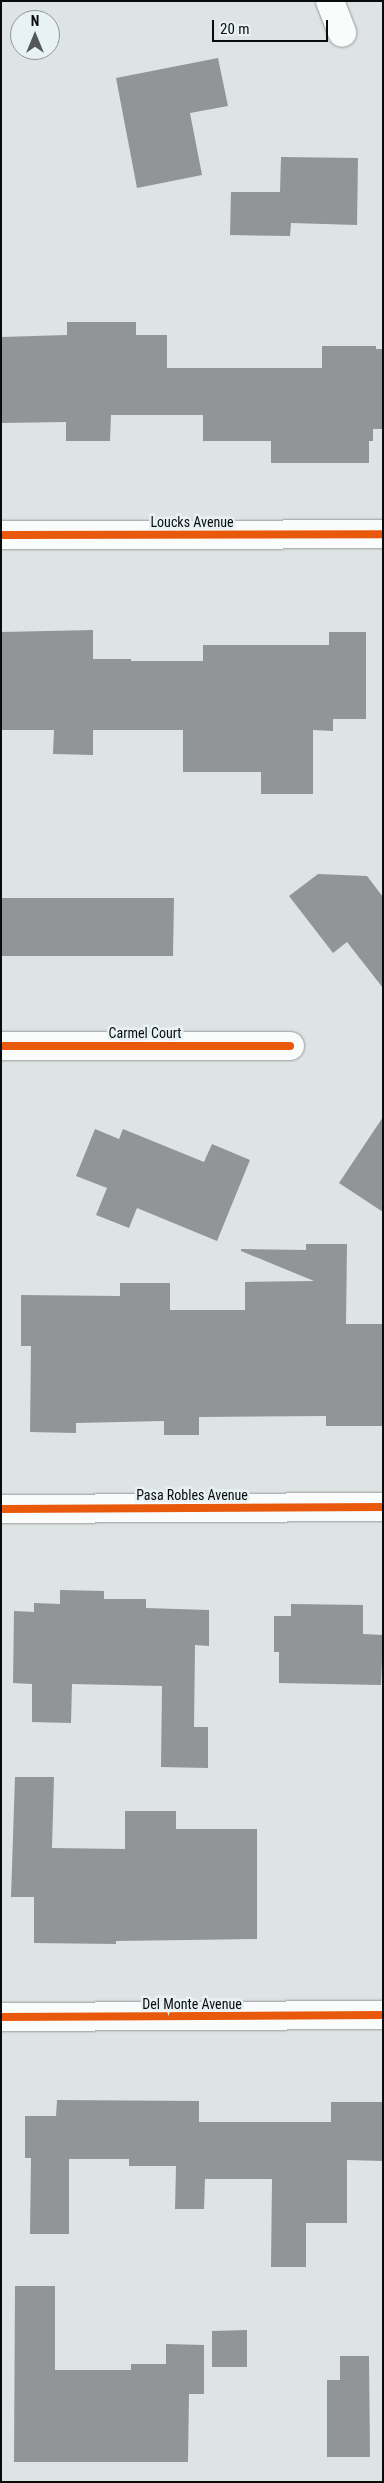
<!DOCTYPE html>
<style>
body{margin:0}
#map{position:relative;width:384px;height:2483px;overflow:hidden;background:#dee3e4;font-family:"Roboto Condensed",sans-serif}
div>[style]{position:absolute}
.building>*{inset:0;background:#929596}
.roads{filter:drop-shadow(0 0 1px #95999a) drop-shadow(0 0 1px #95999a)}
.minor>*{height:28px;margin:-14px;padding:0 14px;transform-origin:14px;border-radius:14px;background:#fafbfb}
.cycleway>*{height:8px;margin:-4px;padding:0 4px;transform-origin:4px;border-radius:4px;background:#e8590c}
span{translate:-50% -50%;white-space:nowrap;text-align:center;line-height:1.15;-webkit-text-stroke:5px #e8f2f5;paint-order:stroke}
.street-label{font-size:14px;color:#090c0d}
.frame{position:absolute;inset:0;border:2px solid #090c0d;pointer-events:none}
.north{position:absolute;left:10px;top:10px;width:50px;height:50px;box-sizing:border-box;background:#e8f2f5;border:1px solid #8f9698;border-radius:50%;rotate:0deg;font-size:14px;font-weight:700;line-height:20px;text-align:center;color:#090c0d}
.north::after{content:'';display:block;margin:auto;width:18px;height:22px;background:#545758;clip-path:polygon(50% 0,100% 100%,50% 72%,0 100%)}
.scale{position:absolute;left:212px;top:20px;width:116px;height:22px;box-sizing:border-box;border:2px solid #090c0d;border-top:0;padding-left:6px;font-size:15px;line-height:18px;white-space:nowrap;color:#090c0d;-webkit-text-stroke:4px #e8f2f5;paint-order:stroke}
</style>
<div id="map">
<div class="building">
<i style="clip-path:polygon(218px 58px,228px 106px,190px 113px,202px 175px,137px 188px,116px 78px)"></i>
<i style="clip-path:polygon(281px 157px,358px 158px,357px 225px,291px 223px,290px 236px,230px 235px,231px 192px,280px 192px)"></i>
<i style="clip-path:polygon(67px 322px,136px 322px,136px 335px,167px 335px,167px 368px,322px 368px,322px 346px,376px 346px,376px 349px,383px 349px,383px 429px,373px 429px,373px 441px,369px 441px,369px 463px,271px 463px,271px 441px,203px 441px,203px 415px,111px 415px,110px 441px,66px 441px,66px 422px,1px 423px,1px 337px,67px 335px)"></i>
<i style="clip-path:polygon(93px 630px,93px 659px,131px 659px,131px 661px,203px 661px,203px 645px,329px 645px,329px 632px,366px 632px,366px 719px,333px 719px,333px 731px,313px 730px,313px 794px,261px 794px,261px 772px,183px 772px,183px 730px,93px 730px,93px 755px,53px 754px,54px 730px,1px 730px,1px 632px)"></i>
<i style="clip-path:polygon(318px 874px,367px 876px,383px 897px,383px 988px,347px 942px,333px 953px,289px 896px)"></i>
<i style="clip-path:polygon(1px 898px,174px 898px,173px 956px,1px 956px)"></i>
<i style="clip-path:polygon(383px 1117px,383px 1212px,339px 1183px)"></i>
<i style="clip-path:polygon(95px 1129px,119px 1139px,123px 1129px,204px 1162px,212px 1144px,250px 1160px,217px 1241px,137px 1208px,129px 1228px,96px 1215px,107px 1188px,76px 1176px)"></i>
<i style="clip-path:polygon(306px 1244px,347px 1244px,346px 1324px,383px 1324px,383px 1426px,326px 1426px,326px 1416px,199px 1417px,199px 1435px,164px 1435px,164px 1421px,76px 1423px,76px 1433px,30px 1432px,31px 1346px,21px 1346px,21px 1295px,120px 1296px,120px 1283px,170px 1283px,170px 1310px,245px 1310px,245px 1282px,314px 1281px,241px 1251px,241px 1249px,306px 1250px)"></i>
<i style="clip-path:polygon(60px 1590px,104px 1591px,104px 1599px,146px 1599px,146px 1608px,209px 1610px,209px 1646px,195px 1645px,194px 1727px,208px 1727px,208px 1768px,161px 1767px,162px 1686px,72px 1684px,71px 1723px,32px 1722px,32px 1684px,13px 1683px,14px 1611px,34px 1612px,34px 1603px,60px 1604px)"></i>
<i style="clip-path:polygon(291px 1604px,363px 1605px,363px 1634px,383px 1635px,381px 1685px,279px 1683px,279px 1652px,274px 1652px,274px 1616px,291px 1616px)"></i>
<i style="clip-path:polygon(15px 1777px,54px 1777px,52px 1848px,125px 1849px,125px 1811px,176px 1811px,176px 1829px,257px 1829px,257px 1939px,116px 1941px,116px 1944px,34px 1943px,34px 1897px,11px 1897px)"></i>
<i style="clip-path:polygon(57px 2100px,199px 2101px,199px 2122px,331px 2122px,331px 2102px,383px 2102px,383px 2161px,347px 2160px,347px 2223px,306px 2223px,306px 2267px,271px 2267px,272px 2179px,205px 2179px,204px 2209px,175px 2209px,176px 2166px,129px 2166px,129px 2159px,69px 2159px,69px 2234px,30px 2234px,31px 2158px,25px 2158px,25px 2116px,56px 2116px)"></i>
<i style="clip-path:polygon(15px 2286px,55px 2286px,55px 2370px,131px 2370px,131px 2364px,166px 2364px,166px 2344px,204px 2345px,204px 2394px,189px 2394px,188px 2462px,14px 2462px)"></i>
<i style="clip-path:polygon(247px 2330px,247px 2367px,212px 2367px,212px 2331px)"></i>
<i style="clip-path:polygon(340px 2356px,369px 2356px,370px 2457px,327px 2457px,327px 2380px,340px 2380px)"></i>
</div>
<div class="roads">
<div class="minor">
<i style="left:330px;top:1px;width:34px;rotate:69deg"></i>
<i style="left:1px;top:535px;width:382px;rotate:-0.1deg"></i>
<i style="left:1px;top:1046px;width:289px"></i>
<i style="left:1px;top:1509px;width:382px;rotate:-0.3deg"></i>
<i style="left:1px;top:2017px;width:382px;rotate:-0.3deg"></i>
</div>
</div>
<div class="cycleway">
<i style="left:1px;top:535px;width:382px;rotate:-0.1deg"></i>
<i style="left:1px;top:1046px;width:289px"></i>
<i style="left:1px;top:1509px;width:382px;rotate:-0.3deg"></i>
<i style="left:1px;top:2017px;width:382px;rotate:-0.3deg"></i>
</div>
<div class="street-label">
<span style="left:192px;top:522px">Loucks Avenue</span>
<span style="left:145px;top:1033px">Carmel Court</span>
<span style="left:192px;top:1495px">Pasa Robles Avenue</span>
<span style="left:192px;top:2004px">Del Monte Avenue</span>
</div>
<div class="frame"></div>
<div class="north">N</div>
<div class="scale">20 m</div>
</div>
